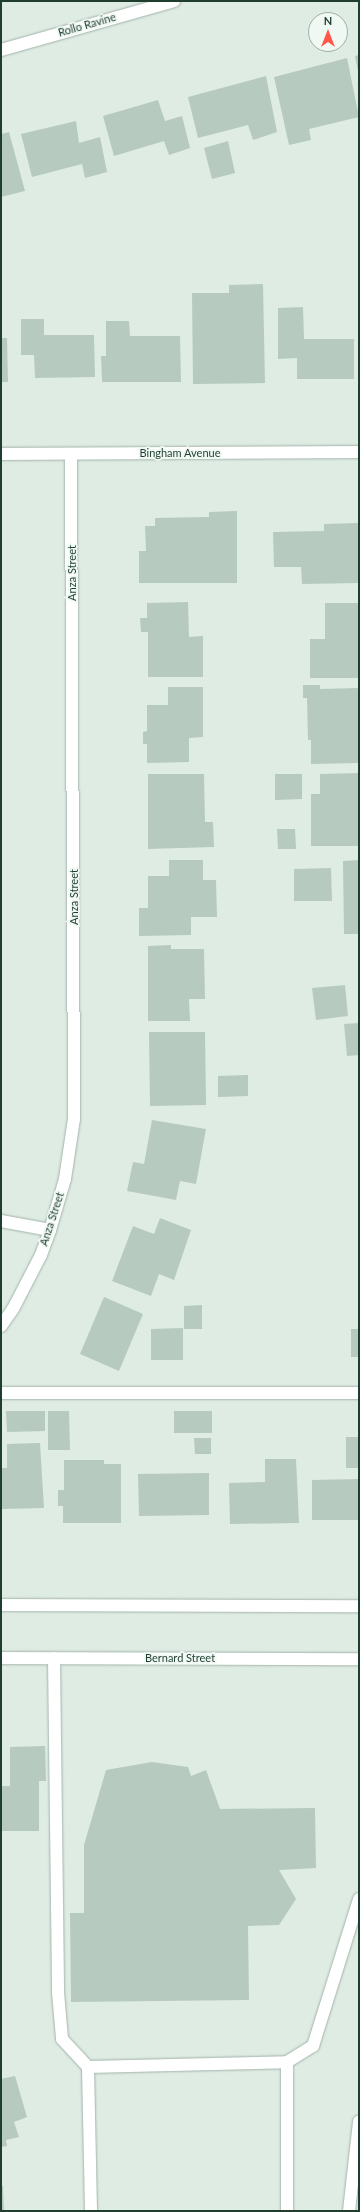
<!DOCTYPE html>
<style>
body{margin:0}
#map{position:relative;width:360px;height:2212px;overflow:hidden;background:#dfece4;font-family:Lato,sans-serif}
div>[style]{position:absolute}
.building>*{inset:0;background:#b7cabf}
.roads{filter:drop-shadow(0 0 1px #a2b4aa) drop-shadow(0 0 1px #a2b4aa)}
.service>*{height:12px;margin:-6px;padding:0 6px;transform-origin:6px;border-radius:6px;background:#fff}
.minor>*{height:12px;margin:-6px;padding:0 6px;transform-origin:6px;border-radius:6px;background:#fff}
.tertiary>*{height:12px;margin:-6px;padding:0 6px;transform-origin:6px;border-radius:6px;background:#fff}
span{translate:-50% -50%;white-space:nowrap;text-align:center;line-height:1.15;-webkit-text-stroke:3.5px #f0f8f3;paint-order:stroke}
.street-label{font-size:11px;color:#1f3e30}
.frame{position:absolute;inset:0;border:2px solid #1f3e30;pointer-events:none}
.north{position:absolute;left:308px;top:12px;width:40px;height:40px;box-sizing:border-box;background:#f0f8f3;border:1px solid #9caea5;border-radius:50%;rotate:0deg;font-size:11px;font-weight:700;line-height:16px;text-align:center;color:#1f3e30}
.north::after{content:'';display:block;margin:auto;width:14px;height:18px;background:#ff564a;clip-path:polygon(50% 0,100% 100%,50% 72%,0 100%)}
</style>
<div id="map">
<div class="building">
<i style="clip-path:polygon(359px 55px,359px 71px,358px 71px,355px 56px)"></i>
<i style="clip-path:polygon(347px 58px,359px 117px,309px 129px,311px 140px,289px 145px,274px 77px)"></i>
<i style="clip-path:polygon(266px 76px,277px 132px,253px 140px,248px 125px,198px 138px,188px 97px)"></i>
<i style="clip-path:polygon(158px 100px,165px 121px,182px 116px,190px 148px,169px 155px,164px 141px,114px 156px,103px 116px)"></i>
<i style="clip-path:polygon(76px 121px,79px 143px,100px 137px,107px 172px,85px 178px,82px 164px,32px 177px,21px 134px)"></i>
<i style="clip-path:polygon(9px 132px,25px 191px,1px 197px,1px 134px)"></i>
<i style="clip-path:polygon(228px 141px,235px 173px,212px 179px,204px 148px)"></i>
<i style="clip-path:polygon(263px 284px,265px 383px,193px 384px,192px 293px,229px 293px,229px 285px)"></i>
<i style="clip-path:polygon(303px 307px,304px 339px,354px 339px,354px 379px,297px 379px,297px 358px,278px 359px,278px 308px)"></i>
<i style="clip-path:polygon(21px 319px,44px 319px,44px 335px,94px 335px,95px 377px,35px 378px,34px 355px,21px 355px)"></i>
<i style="clip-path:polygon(106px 321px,129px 321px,130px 336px,180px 336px,181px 382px,102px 382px,101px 356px,106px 356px)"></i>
<i style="clip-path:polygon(1px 338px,7px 338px,8px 382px,1px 382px)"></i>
<i style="clip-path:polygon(237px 511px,237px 583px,139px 583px,139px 551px,146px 551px,145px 526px,155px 526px,155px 518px,209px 517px,209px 512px)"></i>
<i style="clip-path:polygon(359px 523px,359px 583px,302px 584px,301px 567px,274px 567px,273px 532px,324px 531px,324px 524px)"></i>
<i style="clip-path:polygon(188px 602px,189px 637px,203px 636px,203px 677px,148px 677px,148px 632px,141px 632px,140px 618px,147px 618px,147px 603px)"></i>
<i style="clip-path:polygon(325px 603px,359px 603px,359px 678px,310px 678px,310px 639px,325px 639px)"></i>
<i style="clip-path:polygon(303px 685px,320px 685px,320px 689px,359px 688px,359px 763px,311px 764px,311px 740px,308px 740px,307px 698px,303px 698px)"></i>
<i style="clip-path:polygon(168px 687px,203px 687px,203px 737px,189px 738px,189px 762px,147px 763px,147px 744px,143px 744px,143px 732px,147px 731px,147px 705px,168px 705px)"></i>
<i style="clip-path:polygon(359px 773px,359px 846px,311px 846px,311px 794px,320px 794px,320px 774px)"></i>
<i style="clip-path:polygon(148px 774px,204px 774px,205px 822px,213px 822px,214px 847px,148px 849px)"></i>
<i style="clip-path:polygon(275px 774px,302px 774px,302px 799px,275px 800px)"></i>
<i style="clip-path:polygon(277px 829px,295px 829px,296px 849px,278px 849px)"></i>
<i style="clip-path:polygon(169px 860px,203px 860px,203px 880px,216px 880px,217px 917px,191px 917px,191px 935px,139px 936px,139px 908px,148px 908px,148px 876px,169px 876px)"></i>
<i style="clip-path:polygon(359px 860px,359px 934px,344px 934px,343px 861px)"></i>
<i style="clip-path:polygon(331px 868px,332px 901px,294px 901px,294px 869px)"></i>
<i style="clip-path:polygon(171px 945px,171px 949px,204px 949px,205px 999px,189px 999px,190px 1021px,148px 1021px,148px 946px)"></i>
<i style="clip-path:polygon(345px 985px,348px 1016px,316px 1020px,312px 988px)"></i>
<i style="clip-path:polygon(359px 1023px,359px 1055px,347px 1056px,344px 1024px)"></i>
<i style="clip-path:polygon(149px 1032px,205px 1032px,206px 1105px,150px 1106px)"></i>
<i style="clip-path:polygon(248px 1075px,248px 1096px,218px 1097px,218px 1076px)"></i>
<i style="clip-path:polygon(152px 1120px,206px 1129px,196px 1184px,180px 1181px,176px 1200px,127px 1191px,133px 1162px,144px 1164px)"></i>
<i style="clip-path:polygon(160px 1218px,191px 1230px,174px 1280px,159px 1274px,151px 1296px,112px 1281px,133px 1226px,154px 1234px)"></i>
<i style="clip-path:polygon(104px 1297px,143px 1314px,119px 1371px,80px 1354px)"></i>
<i style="clip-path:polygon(202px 1305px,202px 1329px,184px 1329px,184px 1306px)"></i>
<i style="clip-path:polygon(183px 1328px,183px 1360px,151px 1360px,151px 1329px)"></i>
<i style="clip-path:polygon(351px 1329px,359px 1329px,359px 1357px,351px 1357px)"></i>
<i style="clip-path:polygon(6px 1411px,45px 1411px,45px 1431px,7px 1432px)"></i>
<i style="clip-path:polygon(48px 1411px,69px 1411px,70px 1450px,48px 1450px)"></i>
<i style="clip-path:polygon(174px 1411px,212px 1411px,212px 1433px,174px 1433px)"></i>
<i style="clip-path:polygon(346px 1437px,359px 1437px,359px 1468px,346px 1468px)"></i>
<i style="clip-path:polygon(194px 1438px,211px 1438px,211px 1454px,195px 1454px)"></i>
<i style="clip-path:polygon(40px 1443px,44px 1508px,1px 1509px,1px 1468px,7px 1468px,7px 1444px)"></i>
<i style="clip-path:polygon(265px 1459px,296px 1459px,299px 1523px,230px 1524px,229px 1483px,265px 1482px)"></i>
<i style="clip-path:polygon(64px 1460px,104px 1460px,104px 1464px,121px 1464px,121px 1523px,63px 1523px,63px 1506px,58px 1506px,58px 1490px,64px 1490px)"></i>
<i style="clip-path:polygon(209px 1473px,209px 1515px,139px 1516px,138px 1474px)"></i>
<i style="clip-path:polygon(359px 1479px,359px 1520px,312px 1520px,312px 1480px)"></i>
<i style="clip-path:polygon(45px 1746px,46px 1781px,39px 1781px,39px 1831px,1px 1831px,1px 1786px,10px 1786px,10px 1747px)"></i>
<i style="clip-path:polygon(152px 1762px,188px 1767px,191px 1776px,206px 1770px,220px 1809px,315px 1808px,316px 1868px,279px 1870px,296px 1899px,279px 1925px,248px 1926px,249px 2000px,71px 2002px,70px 1913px,84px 1913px,84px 1845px,106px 1770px)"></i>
<i style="clip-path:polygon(15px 2076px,27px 2117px,14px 2122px,19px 2137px,6px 2140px,7px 2146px,1px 2147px,1px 2079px)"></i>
<i style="clip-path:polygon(1px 2186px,3px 2186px,4px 2211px,1px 2211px)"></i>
</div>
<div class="roads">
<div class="service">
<i style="left:1px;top:1393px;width:358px"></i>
<i style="left:54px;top:1658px;width:334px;rotate:89.3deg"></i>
<i style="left:58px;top:1992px;width:47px;rotate:85.1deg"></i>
<i style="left:62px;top:2039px;width:38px;rotate:47deg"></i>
<i style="left:287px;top:2062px;width:149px;rotate:90deg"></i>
<i style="left:91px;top:2211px;width:144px;rotate:-91.2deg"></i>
<i style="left:88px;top:2067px;width:199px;rotate:-1.4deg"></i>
<i style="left:287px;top:2062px;width:31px;rotate:-32deg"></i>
<i style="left:313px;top:2046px;width:154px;rotate:-72.6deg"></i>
</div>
<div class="minor">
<i style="left:1px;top:50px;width:180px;rotate:-15.8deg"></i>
<i style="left:1px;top:454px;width:358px;rotate:-0.3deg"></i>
<i style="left:1px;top:1221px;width:50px;rotate:10.4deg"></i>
<i style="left:1px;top:1326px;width:21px;rotate:-55deg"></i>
<i style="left:13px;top:1309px;width:61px;rotate:-62.6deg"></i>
<i style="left:41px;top:1255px;width:27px;rotate:-70deg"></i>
<i style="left:50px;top:1230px;width:53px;rotate:-73.6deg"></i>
<i style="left:65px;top:1179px;width:61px;rotate:-81.5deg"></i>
<i style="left:74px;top:1119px;width:665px;rotate:-90.26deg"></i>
<i style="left:349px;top:2211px;width:90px;rotate:-83.6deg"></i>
</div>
<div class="tertiary">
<i style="left:1px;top:1605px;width:358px;rotate:0.2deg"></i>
<i style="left:1px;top:1658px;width:358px;rotate:0.2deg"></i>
</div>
</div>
<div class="street-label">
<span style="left:87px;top:25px;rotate:-16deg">Rollo Ravine</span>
<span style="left:180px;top:453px">Bingham Avenue</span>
<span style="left:72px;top:573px;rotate:-90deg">Anza Street</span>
<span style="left:74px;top:897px;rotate:-90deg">Anza Street</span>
<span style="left:52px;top:1219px;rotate:-72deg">Anza Street</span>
<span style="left:180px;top:1658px">Bernard Street</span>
</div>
<div class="frame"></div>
<div class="north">N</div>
</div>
